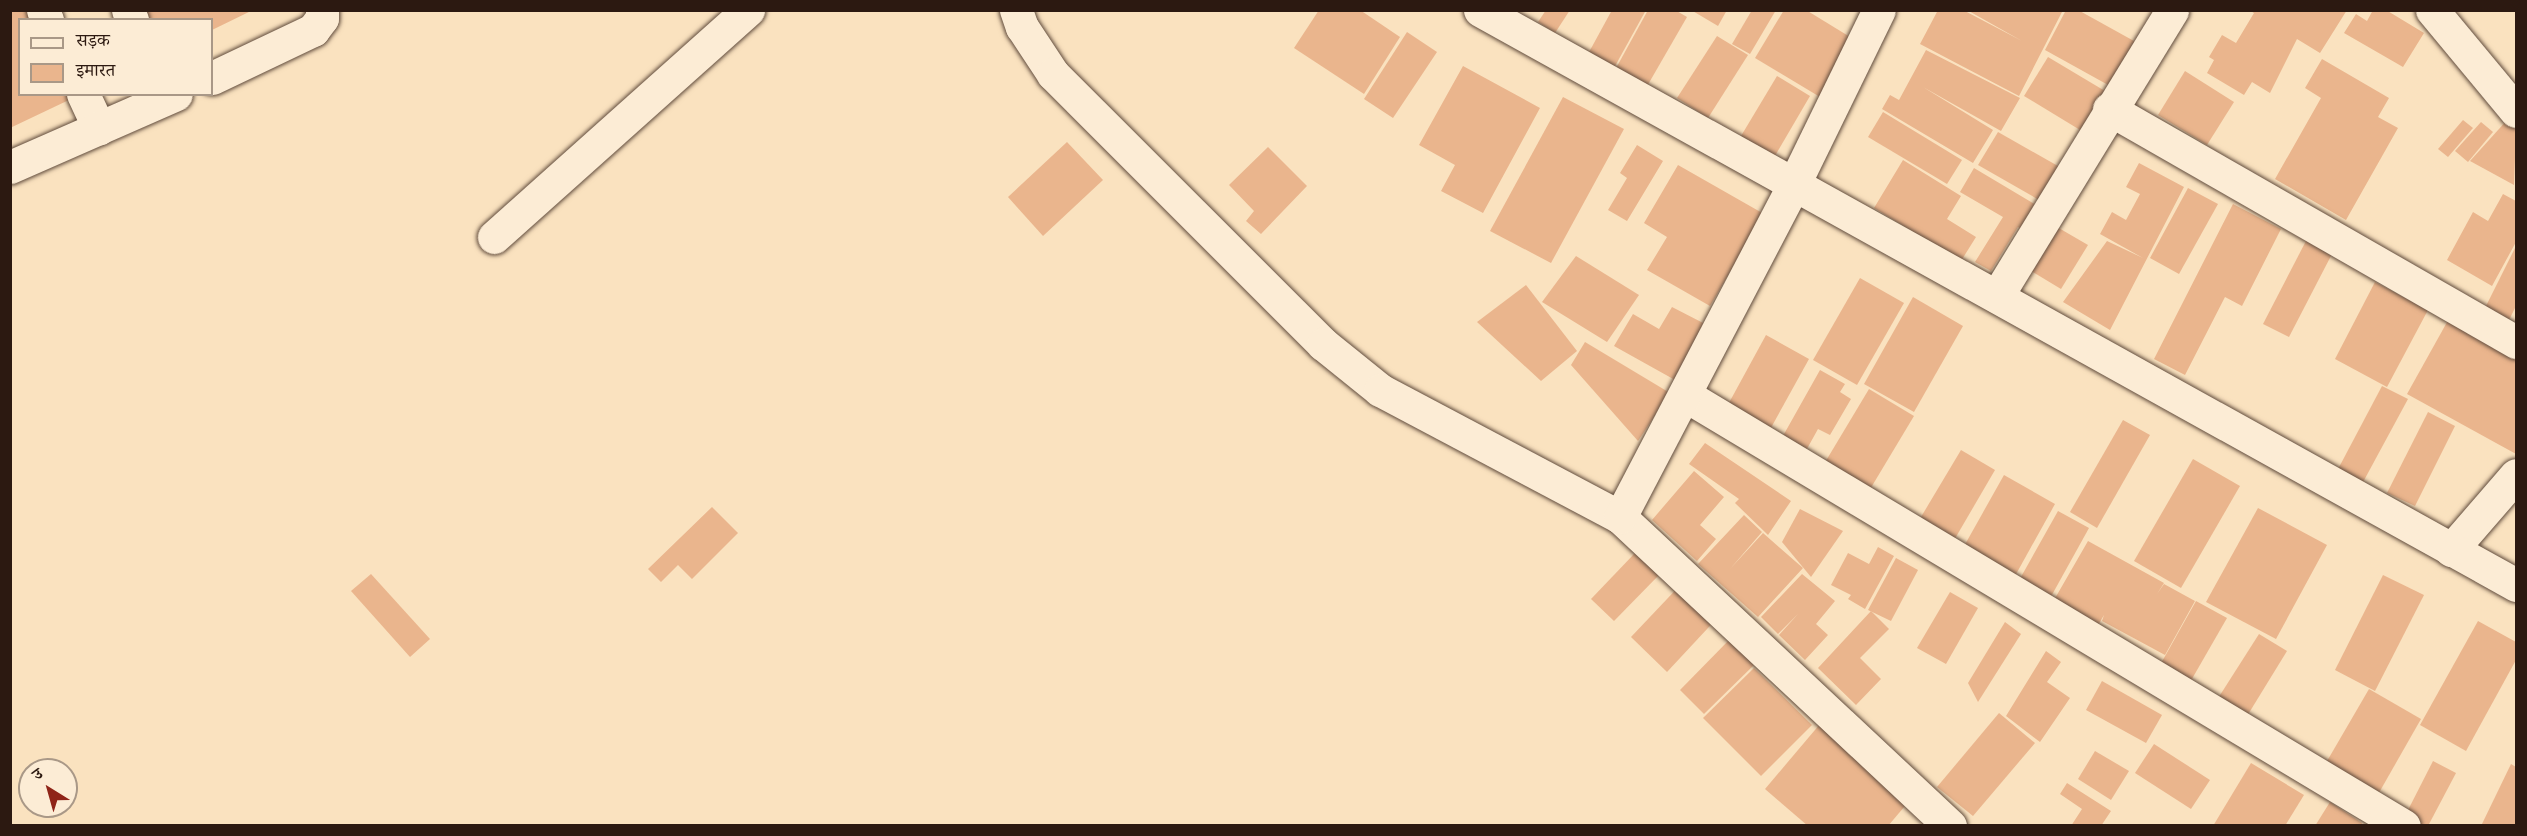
<!DOCTYPE html>
<meta charset="utf-8">
<style>
body{margin:0}
#map{position:relative;width:2527px;height:836px;overflow:hidden;background:#fae2bf;font-family:Vollkorn,"Noto Serif Devanagari",serif}
div>[style]{position:absolute}
.building>*{inset:0;background:#eab58d}
.roads{filter:drop-shadow(0 0 2px #604b3c) drop-shadow(0 0 2px #604b3c)}
.street>*{height:33px;margin:-16.5px;padding:0 16.5px;transform-origin:16.5px;border-radius:16.5px;background:#fcecd5}
.secondary>*{height:33px;margin:-16.5px;padding:0 16.5px;transform-origin:16.5px;border-radius:16.5px;background:#fcecd5}
span{translate:-50% -50%;white-space:nowrap;text-align:center;line-height:1.15;-webkit-text-stroke:4.5px #fcecd5;paint-order:stroke}
.frame{position:absolute;inset:0;border:12px solid #2c1911;pointer-events:none}
.legend{position:absolute;left:18px;top:18px;width:195px;height:78px;box-sizing:border-box;background:#fcecd5;border:2px solid #a99887;margin:0;padding:8px 10px;list-style:none;font-size:18px;color:#2c1911}
.legend li{display:flex;align-items:center;gap:12px;height:30px}
.legend b{width:30px;border:2px solid #a99887}
.north{position:absolute;left:18px;top:758px;width:60px;height:60px;box-sizing:border-box;background:#fcecd5;border:2px solid #a99887;border-radius:50%;rotate:323deg;font-size:16px;font-weight:700;line-height:24px;text-align:center;color:#2c1911}
.north::after{content:'';display:block;margin:auto;width:21px;height:27px;background:#8f2418;clip-path:polygon(50% 0,100% 100%,50% 72%,0 100%)}
</style>
<div id="map">
<div class="building">
<i style="clip-path:polygon(10px 10px,30px 10px,34px 20px,20px 20px,20px 94px,69px 94px,71px 99px,10px 128px)"></i>
<i style="clip-path:polygon(135px 10px,253px 10px,212px 30px,212px 20px,139px 20px)"></i>
<i style="clip-path:polygon(1319px 10px,1360px 10px,1400px 37px,1364px 94px,1294px 48px)"></i>
<i style="clip-path:polygon(1546px 10px,1570px 10px,1555px 33px,1538px 22px)"></i>
<i style="clip-path:polygon(1612px 10px,1646px 10px,1614px 68px,1588px 54px)"></i>
<i style="clip-path:polygon(1648px 10px,1675px 10px,1687px 17px,1646px 88px,1615px 70px)"></i>
<i style="clip-path:polygon(1691px 10px,1727px 10px,1718px 26px)"></i>
<i style="clip-path:polygon(1752px 10px,1776px 10px,1750px 54px,1732px 44px)"></i>
<i style="clip-path:polygon(1784px 10px,1806px 10px,1855px 40px,1820px 97px,1755px 58px)"></i>
<i style="clip-path:polygon(1938px 10px,1963px 10px,2022px 41px,1967px 10px,2063px 10px,2019px 96px,1920px 44px)"></i>
<i style="clip-path:polygon(2066px 10px,2078px 10px,2143px 46px,2119px 91px,2045px 50px)"></i>
<i style="clip-path:polygon(2249px 10px,2347px 10px,2320px 53px,2297px 39px,2270px 93px,2252px 82px,2244px 95px,2207px 73px,2214px 60px,2209px 57px,2222px 35px,2236px 43px,2254px 13px)"></i>
<i style="clip-path:polygon(2373px 10px,2386px 10px,2424px 33px,2403px 67px,2344px 33px,2356px 14px,2367px 21px)"></i>
<i style="clip-path:polygon(1407px 32px,1437px 52px,1393px 118px,1364px 99px)"></i>
<i style="clip-path:polygon(1717px 36px,1748px 55px,1708px 118px,1677px 98px)"></i>
<i style="clip-path:polygon(1926px 50px,2020px 98px,2001px 131px,1923px 87px,1993px 130px,1973px 163px,1882px 109px,1890px 95px,1899px 100px)"></i>
<i style="clip-path:polygon(2048px 57px,2110px 94px,2085px 133px,2024px 96px)"></i>
<i style="clip-path:polygon(2322px 59px,2389px 98px,2378px 117px,2398px 128px,2346px 220px,2275px 179px,2321px 98px,2305px 88px)"></i>
<i style="clip-path:polygon(1463px 66px,1540px 108px,1483px 213px,1441px 191px,1455px 165px,1419px 145px)"></i>
<i style="clip-path:polygon(2185px 71px,2234px 102px,2207px 145px,2158px 115px)"></i>
<i style="clip-path:polygon(1777px 76px,1810px 96px,1772px 161px,1738px 141px)"></i>
<i style="clip-path:polygon(1563px 97px,1624px 129px,1551px 263px,1490px 231px)"></i>
<i style="clip-path:polygon(1883px 112px,1962px 160px,1947px 184px,1868px 137px)"></i>
<i style="clip-path:polygon(2508px 119px,2516px 131px,2514px 185px,2470px 161px)"></i>
<i style="clip-path:polygon(2463px 120px,2473px 128px,2448px 157px,2438px 149px)"></i>
<i style="clip-path:polygon(2481px 122px,2493px 132px,2468px 162px,2455px 151px)"></i>
<i style="clip-path:polygon(1998px 132px,2065px 170px,2046px 204px,1978px 165px)"></i>
<i style="clip-path:polygon(1067px 142px,1103px 180px,1043px 236px,1008px 197px)"></i>
<i style="clip-path:polygon(1637px 145px,1663px 161px,1627px 221px,1608px 210px,1627px 178px,1620px 173px)"></i>
<i style="clip-path:polygon(1268px 147px,1307px 186px,1261px 234px,1246px 221px,1254px 211px,1229px 185px)"></i>
<i style="clip-path:polygon(1903px 160px,1961px 196px,1947px 219px,1976px 237px,1961px 261px,1874px 208px)"></i>
<i style="clip-path:polygon(2139px 163px,2184px 187px,2110px 330px,2063px 302px,2107px 241px,2143px 258px,2100px 234px,2112px 212px,2126px 220px,2140px 194px,2126px 187px)"></i>
<i style="clip-path:polygon(1678px 165px,1764px 214px,1710px 306px,1647px 270px,1667px 237px,1644px 223px)"></i>
<i style="clip-path:polygon(1974px 168px,2043px 209px,2028px 233px,2018px 227px,1991px 271px,1975px 262px,2003px 217px,1960px 192px)"></i>
<i style="clip-path:polygon(2188px 188px,2218px 204px,2179px 274px,2150px 258px)"></i>
<i style="clip-path:polygon(2503px 194px,2516px 201px,2516px 242px,2492px 286px,2447px 260px,2473px 212px,2488px 221px)"></i>
<i style="clip-path:polygon(2233px 204px,2281px 229px,2242px 306px,2225px 297px,2185px 375px,2154px 359px)"></i>
<i style="clip-path:polygon(2057px 227px,2088px 245px,2061px 289px,2031px 271px)"></i>
<i style="clip-path:polygon(2307px 239px,2333px 252px,2289px 337px,2263px 324px)"></i>
<i style="clip-path:polygon(2516px 246px,2516px 306px,2509px 320px,2485px 308px)"></i>
<i style="clip-path:polygon(1576px 256px,1639px 295px,1607px 342px,1542px 302px)"></i>
<i style="clip-path:polygon(1860px 278px,1904px 303px,1857px 385px,1813px 360px)"></i>
<i style="clip-path:polygon(2375px 282px,2428px 310px,2387px 387px,2335px 359px)"></i>
<i style="clip-path:polygon(1526px 285px,1577px 351px,1541px 381px,1477px 322px)"></i>
<i style="clip-path:polygon(1913px 297px,1963px 326px,1914px 412px,1864px 384px)"></i>
<i style="clip-path:polygon(1672px 307px,1707px 325px,1675px 380px,1614px 346px,1633px 314px,1659px 329px)"></i>
<i style="clip-path:polygon(2451px 315px,2516px 351px,2516px 454px,2407px 394px)"></i>
<i style="clip-path:polygon(1766px 335px,1809px 359px,1767px 435px,1724px 412px)"></i>
<i style="clip-path:polygon(1585px 342px,1670px 393px,1638px 441px,1571px 365px)"></i>
<i style="clip-path:polygon(1820px 370px,1845px 384px,1840px 392px,1851px 399px,1830px 435px,1818px 429px,1803px 456px,1779px 443px)"></i>
<i style="clip-path:polygon(2382px 386px,2408px 399px,2362px 484px,2337px 471px)"></i>
<i style="clip-path:polygon(1869px 389px,1914px 416px,1866px 496px,1821px 469px)"></i>
<i style="clip-path:polygon(2428px 412px,2455px 426px,2415px 506px,2387px 493px)"></i>
<i style="clip-path:polygon(2123px 420px,2150px 435px,2097px 528px,2070px 512px)"></i>
<i style="clip-path:polygon(1705px 443px,1791px 501px,1768px 535px,1735px 503px,1739px 499px,1689px 464px)"></i>
<i style="clip-path:polygon(1961px 450px,1995px 470px,1953px 542px,1918px 522px)"></i>
<i style="clip-path:polygon(2193px 459px,2240px 486px,2181px 588px,2134px 561px)"></i>
<i style="clip-path:polygon(1694px 471px,1724px 497px,1700px 525px,1716px 539px,1697px 561px,1652px 520px)"></i>
<i style="clip-path:polygon(2004px 475px,2055px 504px,2015px 576px,1963px 548px)"></i>
<i style="clip-path:polygon(712px 507px,738px 533px,692px 579px,678px 565px,661px 582px,648px 569px)"></i>
<i style="clip-path:polygon(2258px 508px,2327px 545px,2276px 639px,2206px 602px)"></i>
<i style="clip-path:polygon(1800px 509px,1843px 531px,1811px 577px,1782px 542px)"></i>
<i style="clip-path:polygon(2058px 511px,2089px 528px,2048px 602px,2017px 584px)"></i>
<i style="clip-path:polygon(1744px 515px,1762px 532px,1730px 569px,1763px 533px,1803px 568px,1758px 617px,1698px 564px)"></i>
<i style="clip-path:polygon(2088px 541px,2164px 583px,2157px 594px,2164px 584px,2195px 601px,2165px 655px,2102px 621px,2104px 615px,2094px 632px,2050px 607px)"></i>
<i style="clip-path:polygon(1878px 547px,1894px 556px,1865px 609px,1848px 599px,1851px 595px,1831px 585px,1848px 553px,1869px 564px)"></i>
<i style="clip-path:polygon(1635px 553px,1659px 575px,1614px 621px,1591px 599px)"></i>
<i style="clip-path:polygon(1896px 558px,1918px 570px,1891px 621px,1868px 610px)"></i>
<i style="clip-path:polygon(371px 574px,430px 639px,410px 657px,351px 591px)"></i>
<i style="clip-path:polygon(1802px 574px,1835px 601px,1816px 624px,1828px 635px,1805px 660px,1779px 635px,1798px 614px,1778px 634px,1761px 617px)"></i>
<i style="clip-path:polygon(2383px 575px,2424px 595px,2375px 691px,2335px 670px)"></i>
<i style="clip-path:polygon(1685px 580px,1721px 614px,1667px 672px,1631px 637px)"></i>
<i style="clip-path:polygon(1950px 592px,1978px 608px,1946px 664px,1917px 648px)"></i>
<i style="clip-path:polygon(2196px 601px,2227px 618px,2185px 691px,2155px 674px)"></i>
<i style="clip-path:polygon(1871px 611px,1889px 629px,1860px 658px,1881px 679px,1856px 705px,1818px 668px)"></i>
<i style="clip-path:polygon(2478px 621px,2516px 642px,2516px 660px,2466px 751px,2420px 725px)"></i>
<i style="clip-path:polygon(2005px 622px,2021px 634px,1978px 702px,1968px 683px)"></i>
<i style="clip-path:polygon(2259px 634px,2287px 651px,2244px 721px,2215px 703px)"></i>
<i style="clip-path:polygon(1731px 638px,1756px 663px,1704px 714px,1680px 690px)"></i>
<i style="clip-path:polygon(2046px 651px,2061px 662px,2047px 682px,2070px 698px,2040px 742px,2006px 716px)"></i>
<i style="clip-path:polygon(1754px 668px,1812px 725px,1761px 776px,1703px 718px)"></i>
<i style="clip-path:polygon(2102px 681px,2162px 715px,2146px 743px,2086px 710px)"></i>
<i style="clip-path:polygon(2369px 689px,2421px 719px,2376px 798px,2323px 768px)"></i>
<i style="clip-path:polygon(1999px 713px,2035px 743px,1973px 816px,1937px 787px)"></i>
<i style="clip-path:polygon(1820px 724px,1910px 800px,1888px 826px,1808px 826px,1765px 789px)"></i>
<i style="clip-path:polygon(2154px 744px,2210px 780px,2191px 809px,2135px 773px)"></i>
<i style="clip-path:polygon(2095px 751px,2129px 771px,2111px 800px,2078px 779px)"></i>
<i style="clip-path:polygon(2433px 761px,2456px 773px,2428px 826px,2424px 826px,2405px 816px)"></i>
<i style="clip-path:polygon(2251px 763px,2304px 795px,2285px 826px,2213px 826px)"></i>
<i style="clip-path:polygon(2511px 764px,2516px 767px,2516px 826px,2481px 826px)"></i>
<i style="clip-path:polygon(2067px 783px,2111px 811px,2101px 826px,2071px 826px,2082px 809px,2060px 794px)"></i>
<i style="clip-path:polygon(2330px 802px,2362px 823px,2361px 826px,2315px 826px)"></i>
</div>
<div class="roads">
<div class="street">
<i style="left:43px;top:10px;width:11px;rotate:68deg"></i>
<i style="left:128px;top:10px;width:11px;rotate:68deg"></i>
<i style="left:1016px;top:10px;width:18px;rotate:71deg"></i>
<i style="left:1022px;top:27px;width:56px;rotate:56.6deg"></i>
<i style="left:1053px;top:74px;width:382px;rotate:45deg"></i>
<i style="left:1323px;top:344px;width:73px;rotate:38.9deg"></i>
<i style="left:1380px;top:390px;width:272px;rotate:27.9deg"></i>
<i style="left:1620px;top:517px;width:452px;rotate:43.1deg"></i>
<i style="left:2432px;top:10px;width:131px;rotate:50.3deg"></i>
<i style="left:212px;top:78px;width:112px;rotate:-25.4deg"></i>
<i style="left:313px;top:30px;width:15px;rotate:-53deg"></i>
<i style="left:322px;top:18px;width:8px;rotate:-90deg"></i>
<i style="left:83px;top:94px;width:38px;rotate:65deg"></i>
<i style="left:2109px;top:109px;width:469px;rotate:29.8deg"></i>
<i style="left:10px;top:167px;width:181px;rotate:-23.7deg"></i>
<i style="left:494px;top:237px;width:341px;rotate:-41.8deg"></i>
<i style="left:1997px;top:296px;width:335px;rotate:-58.5deg"></i>
<i style="left:1685px;top:395px;width:838px;rotate:30.94deg"></i>
<i style="left:1620px;top:517px;width:378px;rotate:-62.4deg"></i>
<i style="left:1795px;top:182px;width:191px;rotate:-64deg"></i>
<i style="left:2451px;top:550px;width:99px;rotate:-49.1deg"></i>
</div>
<div class="secondary">
<i style="left:1480px;top:10px;width:1185px;rotate:29.03deg"></i>
</div>
</div>
<div class="frame"></div>
<ul class="legend">
<li><b style="height:8px;background:#fcecd5"></b>सड़क</li>
<li><b style="height:16px;background:#eab58d"></b>इमारत</li>
</ul>
<div class="north">उ</div>
</div>
